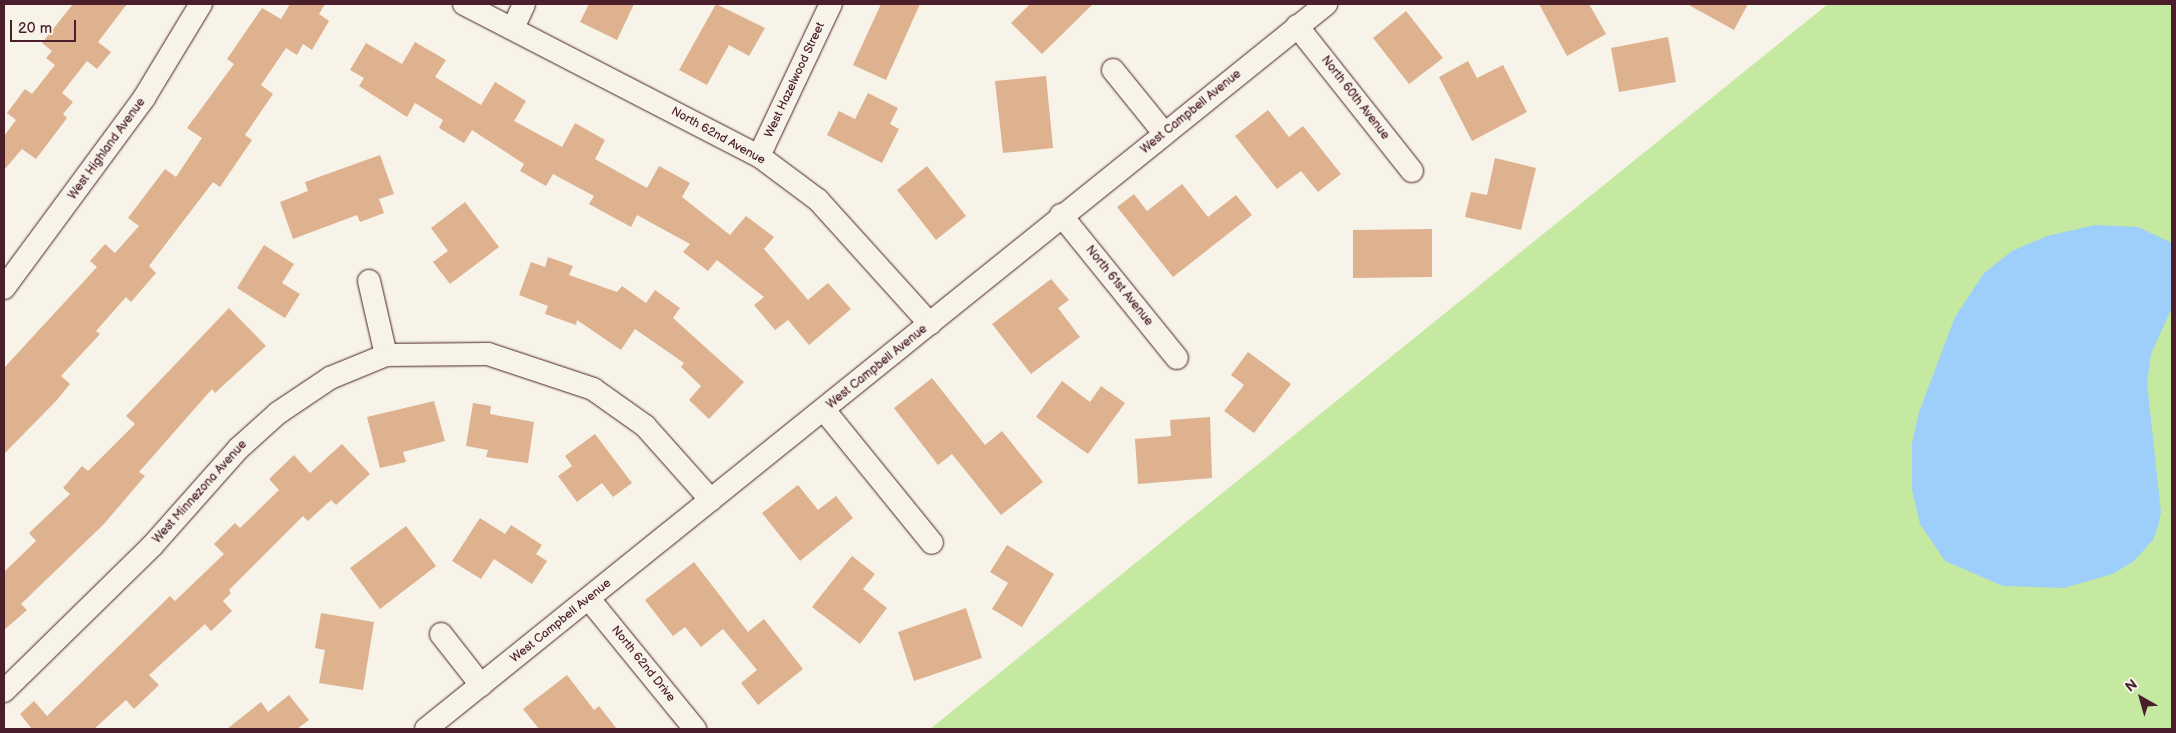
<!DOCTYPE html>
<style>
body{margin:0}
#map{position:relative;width:2176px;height:733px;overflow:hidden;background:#f7f3e8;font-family:"Balsamiq Sans",sans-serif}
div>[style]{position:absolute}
.green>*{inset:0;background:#c6e9a2}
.water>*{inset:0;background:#9ecffb}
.building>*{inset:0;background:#deb28f}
.roads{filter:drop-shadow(0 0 1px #4a1f2b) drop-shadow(0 0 1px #4a1f2b)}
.minor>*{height:22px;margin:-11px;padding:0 11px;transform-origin:11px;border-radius:11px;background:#f7f3e8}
span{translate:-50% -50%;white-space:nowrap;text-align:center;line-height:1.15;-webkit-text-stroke:5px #f7f3e8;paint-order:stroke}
.street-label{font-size:12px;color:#4a1f2b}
.frame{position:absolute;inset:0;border:5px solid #4a1f2b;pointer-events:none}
.north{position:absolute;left:2116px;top:673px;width:50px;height:50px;-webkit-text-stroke:4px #f7f3e8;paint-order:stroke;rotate:322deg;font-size:14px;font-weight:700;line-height:20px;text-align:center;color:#4a1f2b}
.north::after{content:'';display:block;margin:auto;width:18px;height:22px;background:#4a1f2b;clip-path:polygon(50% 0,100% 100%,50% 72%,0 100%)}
.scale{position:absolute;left:10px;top:20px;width:66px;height:22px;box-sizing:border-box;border:2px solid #4a1f2b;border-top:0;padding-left:6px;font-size:15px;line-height:18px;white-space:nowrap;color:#4a1f2b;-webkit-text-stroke:4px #f7f3e8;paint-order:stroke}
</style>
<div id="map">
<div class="green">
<i style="clip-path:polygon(1828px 4px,2172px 4px,2172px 729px,930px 729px)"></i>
</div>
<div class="water">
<i style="clip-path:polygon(2095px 225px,2138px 227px,2172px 243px,2172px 308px,2151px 354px,2147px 383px,2161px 512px,2158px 527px,2153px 540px,2133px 562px,2112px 574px,2064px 588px,2003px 586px,1945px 561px,1920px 524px,1912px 490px,1912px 443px,1919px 412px,1955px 317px,1984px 273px,2012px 251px,2047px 236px)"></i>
</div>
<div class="building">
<i style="clip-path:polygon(73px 4px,127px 4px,98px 42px,111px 52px,97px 69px,87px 61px,62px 93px,73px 102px,63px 114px,67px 118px,36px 159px,22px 149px,4px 170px,4px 136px,16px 120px,7px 113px,25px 89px,32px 94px,55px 65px,46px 58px,52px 51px,42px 43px)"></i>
<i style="clip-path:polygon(290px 4px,325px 4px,319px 14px,329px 21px,312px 50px,303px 44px,297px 55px,286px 48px,261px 85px,273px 94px,245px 135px,252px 140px,220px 187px,213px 182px,149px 266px,156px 273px,131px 302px,126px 297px,96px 331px,100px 334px,61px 376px,70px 384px,57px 400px,4px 454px,4px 368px,97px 267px,90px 261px,105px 244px,115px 253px,139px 226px,128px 218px,165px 169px,176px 177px,202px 138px,187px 128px,234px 64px,227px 59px,262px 8px,281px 19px)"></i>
<i style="clip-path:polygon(589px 4px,634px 4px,617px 40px,580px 22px)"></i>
<i style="clip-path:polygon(716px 4px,765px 28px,749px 56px,729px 45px,707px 85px,679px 70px)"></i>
<i style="clip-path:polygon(881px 4px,920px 4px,886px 80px,853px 65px)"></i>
<i style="clip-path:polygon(1030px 4px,1093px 4px,1042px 54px,1011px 23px)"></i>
<i style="clip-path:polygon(1539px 4px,1589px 4px,1606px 34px,1567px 56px)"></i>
<i style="clip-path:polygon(1687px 4px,1748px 4px,1734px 30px)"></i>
<i style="clip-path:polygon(1406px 11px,1443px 58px,1409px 84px,1373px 38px)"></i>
<i style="clip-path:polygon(1668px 37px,1676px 82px,1619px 92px,1611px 48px)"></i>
<i style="clip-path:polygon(415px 42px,446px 60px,435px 77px,481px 105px,495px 82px,526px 101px,514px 121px,562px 147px,575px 123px,605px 140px,595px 159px,647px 188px,659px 166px,690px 183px,682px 197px,730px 235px,746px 216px,774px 237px,764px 249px,808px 300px,828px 283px,851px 309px,809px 345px,788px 320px,775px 330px,754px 305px,764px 297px,717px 260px,708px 271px,683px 252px,690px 244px,637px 215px,631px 227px,589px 204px,594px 196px,553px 174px,546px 186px,520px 171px,524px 164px,472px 130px,464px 143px,439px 128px,443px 120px,415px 103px,407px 117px,359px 86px,364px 78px,350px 70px,366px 43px,402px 64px)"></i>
<i style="clip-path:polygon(1468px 61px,1477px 78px,1503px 65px,1527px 112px,1472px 141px,1439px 77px)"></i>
<i style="clip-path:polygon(1046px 76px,1053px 148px,1003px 153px,995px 81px)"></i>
<i style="clip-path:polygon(868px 93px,898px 108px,890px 124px,899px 129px,882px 163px,827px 135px,839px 111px,855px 119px)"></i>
<i style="clip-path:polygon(1268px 110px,1289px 137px,1303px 126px,1341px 174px,1318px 192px,1301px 171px,1277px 189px,1235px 136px)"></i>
<i style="clip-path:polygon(380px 155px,394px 194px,379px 199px,384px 213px,360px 222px,357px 215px,293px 239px,280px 202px,308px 191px,305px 182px)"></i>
<i style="clip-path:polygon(1495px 158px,1536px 168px,1521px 230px,1465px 217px,1471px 192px,1487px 195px)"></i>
<i style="clip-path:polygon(927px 166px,966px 216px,936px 240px,897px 190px)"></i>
<i style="clip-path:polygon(1182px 184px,1208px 217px,1236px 195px,1252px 215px,1173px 277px,1117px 207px,1134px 194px,1147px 211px)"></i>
<i style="clip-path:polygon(465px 202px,499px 247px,450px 284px,433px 262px,448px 251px,431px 228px)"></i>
<i style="clip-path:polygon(1432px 229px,1432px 277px,1353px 278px,1353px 230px)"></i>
<i style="clip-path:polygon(264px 245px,294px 264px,282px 283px,300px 294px,285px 318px,237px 288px)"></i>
<i style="clip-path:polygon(548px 257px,573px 266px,569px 275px,617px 292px,622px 286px,646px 303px,655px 290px,680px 308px,673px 318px,744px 382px,709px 419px,689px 400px,701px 386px,681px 367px,684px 363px,635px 329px,621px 350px,577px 320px,576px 325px,545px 314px,548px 306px,519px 295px,531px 262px,545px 267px)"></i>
<i style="clip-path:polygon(1051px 279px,1069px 300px,1058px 308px,1080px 337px,1031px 374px,992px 324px)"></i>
<i style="clip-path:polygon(229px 308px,266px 346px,215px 393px,212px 389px,139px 472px,145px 476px,104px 524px,21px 604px,27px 610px,4px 630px,4px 572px,36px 541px,29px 533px,70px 494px,63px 488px,82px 466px,88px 471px,135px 424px,126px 416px)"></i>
<i style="clip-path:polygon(1248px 352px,1291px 384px,1254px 433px,1224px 411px,1244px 385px,1231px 375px)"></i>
<i style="clip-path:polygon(932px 378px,985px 445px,1002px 431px,1043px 482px,1001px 515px,952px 454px,938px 465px,894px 408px)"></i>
<i style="clip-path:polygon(1062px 381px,1090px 402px,1101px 386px,1125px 403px,1088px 454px,1036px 417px)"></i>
<i style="clip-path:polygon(434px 401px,445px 441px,403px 452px,406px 462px,380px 468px,367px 417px)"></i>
<i style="clip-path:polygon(473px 403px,491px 406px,490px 414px,534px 422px,528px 463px,486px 457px,488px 450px,466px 446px)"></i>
<i style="clip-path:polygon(1210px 417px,1212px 478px,1138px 484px,1135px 439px,1171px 436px,1170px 420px)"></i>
<i style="clip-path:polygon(595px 434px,632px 483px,613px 497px,602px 483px,577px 502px,558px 476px,572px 466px,565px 456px)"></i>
<i style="clip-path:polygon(342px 444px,370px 474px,336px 505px,331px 500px,308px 521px,303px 516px,229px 590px,231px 593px,223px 601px,232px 611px,211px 631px,205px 624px,149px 675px,159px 685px,134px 709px,126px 700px,94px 729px,32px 729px,20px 714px,34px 701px,47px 716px,170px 596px,175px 601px,224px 554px,214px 544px,235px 523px,240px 528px,279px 490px,269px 479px,294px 455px,310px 473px)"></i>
<i style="clip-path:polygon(798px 485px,818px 510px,836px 496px,853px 518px,800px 561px,762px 513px)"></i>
<i style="clip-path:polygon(480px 518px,505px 534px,511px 525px,542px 545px,536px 554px,547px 561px,532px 584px,494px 559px,481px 579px,452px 561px)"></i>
<i style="clip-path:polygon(406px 526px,436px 566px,380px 609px,350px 568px)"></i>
<i style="clip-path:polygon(1007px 545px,1054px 574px,1022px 627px,992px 609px,1008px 583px,990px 572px)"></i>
<i style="clip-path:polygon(852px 556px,875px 574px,863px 589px,887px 608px,860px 644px,812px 607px)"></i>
<i style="clip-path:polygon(694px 562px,748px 632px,764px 619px,803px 669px,758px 705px,741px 683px,757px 670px,723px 629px,701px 647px,685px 627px,673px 636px,645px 600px)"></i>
<i style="clip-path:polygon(966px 608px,982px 658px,914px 681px,898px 632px)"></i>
<i style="clip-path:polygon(321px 613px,374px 622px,363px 690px,319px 683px,325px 650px,315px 648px)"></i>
<i style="clip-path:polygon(567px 675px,594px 710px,599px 706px,617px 729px,539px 729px,523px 709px)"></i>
<i style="clip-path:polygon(289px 695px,309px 720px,297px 729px,227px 729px,261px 702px,268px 712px)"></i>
</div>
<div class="roads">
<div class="minor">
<i style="left:464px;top:4px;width:332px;rotate:27.3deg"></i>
<i style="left:759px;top:156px;width:74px;rotate:36.7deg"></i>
<i style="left:818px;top:200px;width:167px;rotate:47.9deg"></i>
<i style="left:1297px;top:26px;width:185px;rotate:51.6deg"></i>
<i style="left:513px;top:28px;width:26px;rotate:-65deg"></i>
<i style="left:1113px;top:70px;width:81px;rotate:51deg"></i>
<i style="left:759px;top:156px;width:168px;rotate:-64.7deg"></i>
<i style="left:1061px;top:215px;width:184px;rotate:51deg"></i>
<i style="left:369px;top:281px;width:76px;rotate:77.1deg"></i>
<i style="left:4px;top:288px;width:236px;rotate:-53.6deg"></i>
<i style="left:144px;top:98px;width:110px;rotate:-58.8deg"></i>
<i style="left:824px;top:410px;width:171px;rotate:50.9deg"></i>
<i style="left:589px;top:599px;width:168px;rotate:50.8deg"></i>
<i style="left:441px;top:634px;width:65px;rotate:51.9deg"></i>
<i style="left:4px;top:691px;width:207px;rotate:-44.4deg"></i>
<i style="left:152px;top:546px;width:130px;rotate:-48.4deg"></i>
<i style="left:238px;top:449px;width:54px;rotate:-42deg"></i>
<i style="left:278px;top:413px;width:63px;rotate:-33.9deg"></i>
<i style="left:330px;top:378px;width:61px;rotate:-22.3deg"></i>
<i style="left:386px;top:355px;width:102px;rotate:-0.6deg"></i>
<i style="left:488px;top:354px;width:111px;rotate:18.4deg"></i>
<i style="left:593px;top:389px;width:64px;rotate:35.4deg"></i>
<i style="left:645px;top:426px;width:99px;rotate:48.3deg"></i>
<i style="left:426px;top:729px;width:1156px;rotate:-38.85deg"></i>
</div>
</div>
<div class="street-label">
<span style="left:795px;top:80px;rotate:-65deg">West Hazelwood Street</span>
<span style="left:1355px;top:98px;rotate:52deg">North 60th Avenue</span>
<span style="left:1191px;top:112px;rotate:-39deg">West Campbell Avenue</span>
<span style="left:718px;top:136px;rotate:29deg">North 62nd Avenue</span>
<span style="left:107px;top:149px;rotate:-54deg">West Highland Avenue</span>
<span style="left:1119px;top:286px;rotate:51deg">North 61st Avenue</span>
<span style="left:877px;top:367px;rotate:-39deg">West Campbell Avenue</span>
<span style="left:200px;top:492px;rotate:-48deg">West Minnezona Avenue</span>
<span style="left:561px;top:621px;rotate:-39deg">West Campbell Avenue</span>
<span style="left:643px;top:664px;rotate:51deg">North 62nd Drive</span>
</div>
<div class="frame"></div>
<div class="north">N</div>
<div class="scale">20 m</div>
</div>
